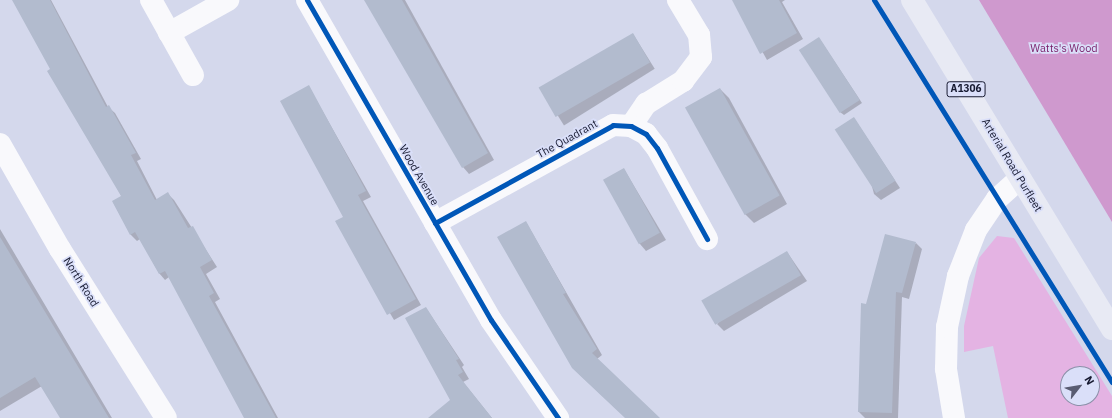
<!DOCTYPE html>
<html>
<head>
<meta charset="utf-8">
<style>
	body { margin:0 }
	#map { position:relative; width:1112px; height:418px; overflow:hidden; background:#d4d8ec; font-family:"IBM Plex Sans",sans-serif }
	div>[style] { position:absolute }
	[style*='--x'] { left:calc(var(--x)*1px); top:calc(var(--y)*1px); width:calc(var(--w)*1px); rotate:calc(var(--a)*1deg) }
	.green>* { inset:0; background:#e4b3e3 }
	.forest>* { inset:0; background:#cf99ce }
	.shadow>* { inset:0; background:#0003; transform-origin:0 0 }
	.building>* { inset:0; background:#b2bbce; transform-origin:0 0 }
	.minor>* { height:22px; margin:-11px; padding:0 11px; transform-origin:11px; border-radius:11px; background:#f9f9fc }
	.major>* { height:22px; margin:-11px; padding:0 11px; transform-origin:11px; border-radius:11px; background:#e8eaf4 }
	.cycleway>* { height:5px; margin:-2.5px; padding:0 2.5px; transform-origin:2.5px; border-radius:2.5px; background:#0057b8 }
	span { translate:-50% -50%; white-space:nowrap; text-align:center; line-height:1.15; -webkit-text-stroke:3.5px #dadff9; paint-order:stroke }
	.shield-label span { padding:1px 3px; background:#dadff9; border:1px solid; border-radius:3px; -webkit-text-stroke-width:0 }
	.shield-label { font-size:10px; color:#171a31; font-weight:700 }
	.park-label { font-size:11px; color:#791e69 }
	.street-label { font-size:11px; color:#171a31 }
	.north { position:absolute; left:1060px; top:366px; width:40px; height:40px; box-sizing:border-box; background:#dadff9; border:1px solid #8c90a9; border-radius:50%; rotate:59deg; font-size:11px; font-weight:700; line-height:16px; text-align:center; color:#171a31 }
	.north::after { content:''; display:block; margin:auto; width:14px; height:18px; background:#595c72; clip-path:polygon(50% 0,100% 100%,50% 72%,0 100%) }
</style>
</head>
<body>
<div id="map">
	<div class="green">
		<i style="clip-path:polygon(evenodd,997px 236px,1014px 238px,1112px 396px,1112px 418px,1008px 418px,993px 346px,964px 352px,964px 326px,979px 258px,997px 236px,1068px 374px,1092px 374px,1092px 398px,1068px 398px,1068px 374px)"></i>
	</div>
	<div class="forest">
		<i style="clip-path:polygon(979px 0,1112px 0,1112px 222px)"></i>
	</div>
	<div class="shadow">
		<i style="clip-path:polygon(13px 0,51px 0,108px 107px,115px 113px,141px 159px,137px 161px,157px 200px,168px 194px,174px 200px,217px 267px,206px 274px,220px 299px,215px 302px,278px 418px,248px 418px,169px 277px,165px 280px,159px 273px,140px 239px,137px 241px,131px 235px,113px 202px,122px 197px)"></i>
		<i style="clip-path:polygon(366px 0,405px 0,494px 160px,469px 174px,463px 167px)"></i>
		<i style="clip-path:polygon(734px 0,785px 0,782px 2px,803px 39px,767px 60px)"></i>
		<i style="left:633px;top:34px;width:41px;height:107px;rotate:58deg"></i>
		<i style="clip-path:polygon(819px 38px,862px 103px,844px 115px,840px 112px)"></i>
		<i style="clip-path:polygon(309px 87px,371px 197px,363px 201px,421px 305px,394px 320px,336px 222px,345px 217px)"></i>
		<i style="clip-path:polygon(720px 89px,729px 98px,787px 204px,754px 223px,745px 214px)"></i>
		<i style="clip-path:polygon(854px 118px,900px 188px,881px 200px,874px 194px)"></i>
		<i style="clip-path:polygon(624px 169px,666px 240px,646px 251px,640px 244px)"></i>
		<i style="clip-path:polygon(526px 222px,602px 355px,597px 359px,659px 418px,626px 418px,579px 374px)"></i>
		<i style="clip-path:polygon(0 229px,112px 418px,62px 418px,42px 386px,0 411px)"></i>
		<i style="clip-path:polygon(916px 243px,922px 249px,909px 299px,902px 297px,898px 418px,865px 418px,859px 412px,867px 305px)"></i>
		<i style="clip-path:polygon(787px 252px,807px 281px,724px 331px,717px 324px)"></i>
		<i style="clip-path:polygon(426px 308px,464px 365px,462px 367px,469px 379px,463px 382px,492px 418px,451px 418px,452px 400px)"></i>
	</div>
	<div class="building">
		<i style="clip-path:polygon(12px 0,50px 0,106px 107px,109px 105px,136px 153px,131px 155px,155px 200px,168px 192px,188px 228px,193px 226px,212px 260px,200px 267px,214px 293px,209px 296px,276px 418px,244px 418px,165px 271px,159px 274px,135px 232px,130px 235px,112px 201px,121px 196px,47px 71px,50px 69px)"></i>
		<i style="clip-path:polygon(364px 0,402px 0,488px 153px,462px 168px)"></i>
		<i style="clip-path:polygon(732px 0,779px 0,797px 33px,760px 54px)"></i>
		<i style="left:633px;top:33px;width:34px;height:109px;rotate:60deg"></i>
		<i style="left:819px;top:37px;width:75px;height:24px;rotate:57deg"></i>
		<i style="clip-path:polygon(309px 85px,366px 191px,358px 195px,416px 299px,387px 315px,335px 221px,343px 217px,280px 101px)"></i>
		<i style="left:720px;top:88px;width:123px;height:40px;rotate:61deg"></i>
		<i style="left:854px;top:117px;width:76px;height:23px;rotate:57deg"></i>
		<i style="left:624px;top:168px;width:74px;height:24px;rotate:61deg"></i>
		<i style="clip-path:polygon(526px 221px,566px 293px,563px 294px,597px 349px,592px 353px,660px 418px,625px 418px,572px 368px,497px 237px)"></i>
		<i style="clip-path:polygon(885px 234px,916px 242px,902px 293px,896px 292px,892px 413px,858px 412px,861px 303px,866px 304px)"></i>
		<i style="clip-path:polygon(0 237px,109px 418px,60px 418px,35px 377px,0 398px)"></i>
		<i style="left:787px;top:251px;width:28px;height:99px;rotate:60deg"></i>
		<i style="clip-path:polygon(426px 307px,459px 359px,456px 360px,463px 372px,458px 375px,492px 418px,428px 418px,450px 400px,405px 318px)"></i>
	</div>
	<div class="minor">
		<i style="--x:151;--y:0;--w:86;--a:60.8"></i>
		<i style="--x:307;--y:0;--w:369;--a:60.1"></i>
		<i style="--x:491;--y:320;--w:119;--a:55.6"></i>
		<i style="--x:169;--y:33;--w:68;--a:-29.2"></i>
		<i style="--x:631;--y:126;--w:27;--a:-56"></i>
		<i style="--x:646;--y:104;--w:44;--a:-31.9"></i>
		<i style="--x:683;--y:81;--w:30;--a:-53"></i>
		<i style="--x:701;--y:57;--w:22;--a:-95"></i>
		<i style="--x:699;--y:35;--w:41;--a:-121"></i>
		<i style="--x:0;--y:144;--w:121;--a:60.3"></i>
		<i style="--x:60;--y:249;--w:199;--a:57.9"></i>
		<i style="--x:435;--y:223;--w:203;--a:-28.8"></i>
		<i style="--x:613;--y:125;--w:18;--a:3"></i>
		<i style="--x:631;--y:126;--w:17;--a:28"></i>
		<i style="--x:646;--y:134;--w:18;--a:52"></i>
		<i style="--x:657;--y:148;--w:104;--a:61.2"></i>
		<i style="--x:954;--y:418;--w:50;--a:-99.3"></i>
		<i style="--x:946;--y:369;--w:42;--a:-88.6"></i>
		<i style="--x:947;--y:327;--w:52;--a:-77.8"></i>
		<i style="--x:958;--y:276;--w:49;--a:-68.6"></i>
		<i style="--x:976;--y:230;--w:37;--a:-56"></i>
		<i style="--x:997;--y:199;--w:31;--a:-42"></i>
	</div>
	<div class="major">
		<i style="--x:912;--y:0;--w:385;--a:58.7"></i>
	</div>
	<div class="cycleway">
		<i style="--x:307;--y:0;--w:369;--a:60.1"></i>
		<i style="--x:491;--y:320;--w:119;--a:55.6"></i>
		<i style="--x:874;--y:0;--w:450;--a:58.1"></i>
		<i style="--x:435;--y:223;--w:203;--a:-28.8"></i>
		<i style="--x:613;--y:125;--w:18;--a:3"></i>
		<i style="--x:631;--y:126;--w:17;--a:28"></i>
		<i style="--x:646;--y:134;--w:18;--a:52"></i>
		<i style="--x:657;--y:148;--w:104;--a:61.2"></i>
	</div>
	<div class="shield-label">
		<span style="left:966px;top:89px">A1306</span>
	</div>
	<div class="park-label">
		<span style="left:1064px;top:48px">Watts's Wood</span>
	</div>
	<div class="street-label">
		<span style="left:567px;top:139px;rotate:-29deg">The Quadrant</span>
		<span style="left:1012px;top:165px;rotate:59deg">Arterial Road Purfleet</span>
		<span style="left:419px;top:175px;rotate:60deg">Wood Avenue</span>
		<span style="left:81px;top:282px;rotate:58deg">North Road</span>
	</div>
	<div class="north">N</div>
</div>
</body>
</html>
